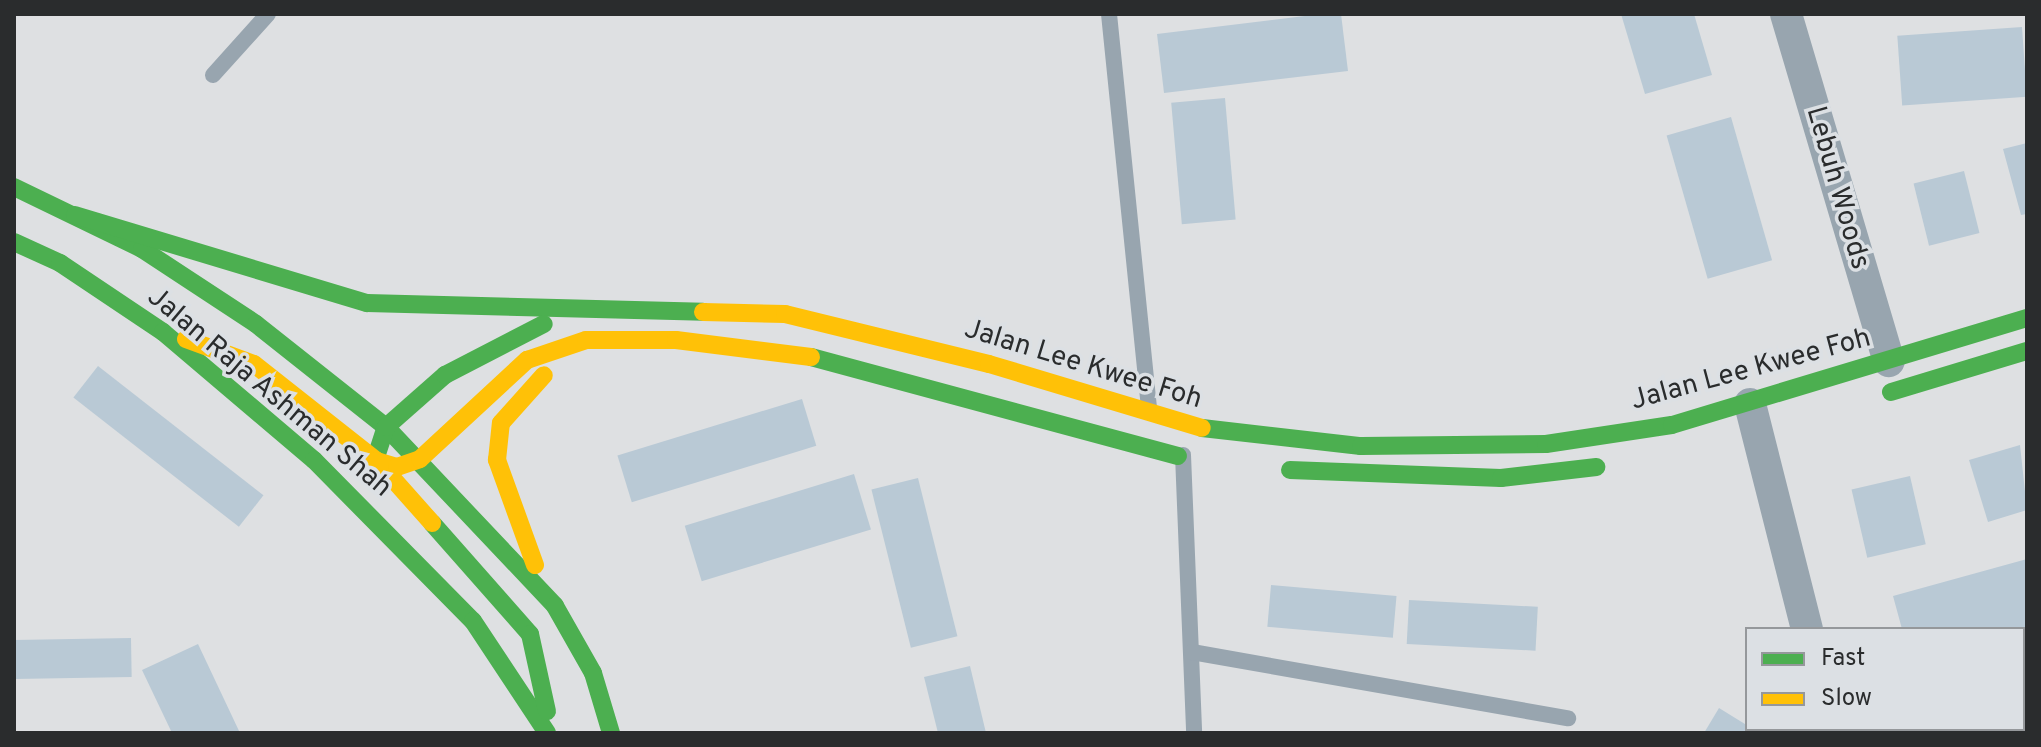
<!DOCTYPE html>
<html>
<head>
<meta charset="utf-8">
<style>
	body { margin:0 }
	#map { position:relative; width:2041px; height:747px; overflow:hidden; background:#dee0e2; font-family:Overpass,sans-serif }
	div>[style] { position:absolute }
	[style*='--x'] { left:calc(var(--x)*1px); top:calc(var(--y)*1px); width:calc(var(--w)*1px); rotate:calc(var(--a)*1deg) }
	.building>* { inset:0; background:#b9c9d5; transform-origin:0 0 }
	.lane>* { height:16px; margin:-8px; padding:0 8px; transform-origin:8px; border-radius:8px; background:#98a5af }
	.street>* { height:32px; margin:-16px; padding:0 16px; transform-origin:16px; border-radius:16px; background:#98a5af }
	.fast>* { height:18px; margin:-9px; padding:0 9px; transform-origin:9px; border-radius:9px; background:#4caf50 }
	.slow>* { height:18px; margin:-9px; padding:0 9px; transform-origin:9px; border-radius:9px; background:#ffc107 }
	span { translate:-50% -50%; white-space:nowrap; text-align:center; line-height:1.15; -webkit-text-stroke:7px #dce0e4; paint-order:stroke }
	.street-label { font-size:28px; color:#2a2c2d }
	.frame { position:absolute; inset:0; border:16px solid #2a2c2d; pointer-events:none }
	.legend { position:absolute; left:1745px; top:627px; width:280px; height:104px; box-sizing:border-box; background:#dce0e4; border:2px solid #95989b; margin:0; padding:10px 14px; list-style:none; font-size:24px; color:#2a2c2d }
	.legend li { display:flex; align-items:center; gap:16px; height:40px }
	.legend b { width:40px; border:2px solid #95989b }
</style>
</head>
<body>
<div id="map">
	<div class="building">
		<i style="clip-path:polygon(1321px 14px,1341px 14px,1348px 71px,1164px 93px,1157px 34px)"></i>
		<i style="clip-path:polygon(1621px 14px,1694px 14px,1712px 75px,1645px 94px)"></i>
		<i style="left:2022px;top:27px;width:70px;height:125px;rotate:86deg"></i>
		<i style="left:1225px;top:98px;width:122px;height:54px;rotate:85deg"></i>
		<i style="left:1731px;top:117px;width:149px;height:67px;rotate:74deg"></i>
		<i style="clip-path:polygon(2027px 143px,2027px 214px,2021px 215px,2003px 149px)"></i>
		<i style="left:1964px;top:171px;width:64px;height:52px;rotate:76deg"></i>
		<i style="left:98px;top:366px;width:210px;height:40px;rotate:38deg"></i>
		<i style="left:802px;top:399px;width:49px;height:193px;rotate:73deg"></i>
		<i style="clip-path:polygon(2020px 445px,2027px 510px,1988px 522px,1969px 460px)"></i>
		<i style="left:854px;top:474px;width:58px;height:177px;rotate:73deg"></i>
		<i style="left:1910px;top:476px;width:70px;height:60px;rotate:77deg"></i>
		<i style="left:918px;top:478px;width:163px;height:48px;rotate:76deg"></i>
		<i style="clip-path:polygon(2027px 559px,2027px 656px,2023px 629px,1902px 629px,1893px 596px)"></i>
		<i style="left:1271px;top:585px;width:126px;height:42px;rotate:5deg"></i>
		<i style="left:1409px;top:600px;width:129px;height:44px;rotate:3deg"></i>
		<i style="left:131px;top:638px;width:39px;height:117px;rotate:89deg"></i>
		<i style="clip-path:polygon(198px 644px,240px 733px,172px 733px,142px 670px)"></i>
		<i style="clip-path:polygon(970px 666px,986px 733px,938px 733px,924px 677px)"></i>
		<i style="clip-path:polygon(1719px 708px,1753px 729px,1751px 733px,1704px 733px)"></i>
	</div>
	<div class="lane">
		<i style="--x:1109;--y:14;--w:399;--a:84.2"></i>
		<i style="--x:213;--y:75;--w:82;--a:-48"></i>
		<i style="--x:1183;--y:455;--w:278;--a:87.7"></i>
		<i style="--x:1192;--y:652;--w:382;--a:10"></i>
	</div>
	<div class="street">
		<i style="--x:1786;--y:14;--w:362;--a:73.5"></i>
		<i style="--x:1750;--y:404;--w:232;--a:75.8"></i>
		<i style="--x:1850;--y:729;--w:4;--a:63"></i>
	</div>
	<div class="fast">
		<i style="--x:14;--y:187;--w:142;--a:25.8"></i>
		<i style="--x:142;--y:249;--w:136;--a:33.3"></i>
		<i style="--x:256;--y:324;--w:166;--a:38.4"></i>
		<i style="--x:386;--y:427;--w:246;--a:46.6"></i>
		<i style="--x:555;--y:606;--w:77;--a:60.4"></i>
		<i style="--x:593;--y:673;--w:63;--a:73.3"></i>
		<i style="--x:75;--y:215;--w:305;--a:16.8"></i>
		<i style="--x:367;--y:303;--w:336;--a:1.5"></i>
		<i style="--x:14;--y:242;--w:51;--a:24.5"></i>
		<i style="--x:60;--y:263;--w:124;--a:33.8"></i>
		<i style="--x:163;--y:332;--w:198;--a:40.3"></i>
		<i style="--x:314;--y:460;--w:226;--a:45.4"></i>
		<i style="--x:473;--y:621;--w:134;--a:56.5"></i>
		<i style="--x:811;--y:357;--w:380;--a:15.1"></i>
		<i style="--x:1891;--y:392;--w:142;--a:-16.8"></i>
		<i style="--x:1202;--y:428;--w:160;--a:6.5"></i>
		<i style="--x:1361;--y:446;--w:185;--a:-0.6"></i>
		<i style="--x:1546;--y:444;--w:127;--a:-8.6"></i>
		<i style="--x:1672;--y:425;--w:371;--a:-16.8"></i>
		<i style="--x:377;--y:454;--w:28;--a:-72"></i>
		<i style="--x:386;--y:427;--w:79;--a:-41.4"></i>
		<i style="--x:445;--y:375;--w:111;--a:-27.3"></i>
		<i style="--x:1290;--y:470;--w:211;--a:2.2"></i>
		<i style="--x:1501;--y:478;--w:96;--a:-6.6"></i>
		<i style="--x:432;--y:523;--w:148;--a:48.6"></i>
		<i style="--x:530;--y:634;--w:79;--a:77.6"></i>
	</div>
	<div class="slow">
		<i style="--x:703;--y:312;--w:82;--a:1.4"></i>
		<i style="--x:785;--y:314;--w:210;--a:13.8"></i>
		<i style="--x:989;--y:364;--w:222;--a:16.7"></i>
		<i style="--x:186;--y:339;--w:72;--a:20.2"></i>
		<i style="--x:254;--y:364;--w:157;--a:38.3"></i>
		<i style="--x:377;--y:461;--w:83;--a:48.4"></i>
		<i style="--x:377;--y:461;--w:21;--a:17"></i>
		<i style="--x:397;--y:467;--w:24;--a:-19"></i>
		<i style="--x:420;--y:459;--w:146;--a:-42.8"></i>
		<i style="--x:527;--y:360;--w:62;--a:-18.7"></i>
		<i style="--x:586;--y:340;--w:90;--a:0"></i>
		<i style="--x:676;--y:340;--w:136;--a:7.2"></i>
		<i style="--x:535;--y:565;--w:112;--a:-109.9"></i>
		<i style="--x:497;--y:460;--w:37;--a:-84"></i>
		<i style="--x:501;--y:423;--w:64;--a:-48.1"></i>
	</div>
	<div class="street-label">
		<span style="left:1837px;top:188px;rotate:74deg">Lebuh Woods</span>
		<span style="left:1083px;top:365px;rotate:17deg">Jalan Lee Kwee Foh</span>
		<span style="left:1751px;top:370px;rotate:-15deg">Jalan Lee Kwee Foh</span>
		<span style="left:269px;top:393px;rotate:40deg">Jalan Raja Ashman Shah</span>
	</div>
	<div class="frame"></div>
	<ul class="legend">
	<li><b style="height:10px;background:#4caf50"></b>Fast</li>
	<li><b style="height:10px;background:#ffc107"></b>Slow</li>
	</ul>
</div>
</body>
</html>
